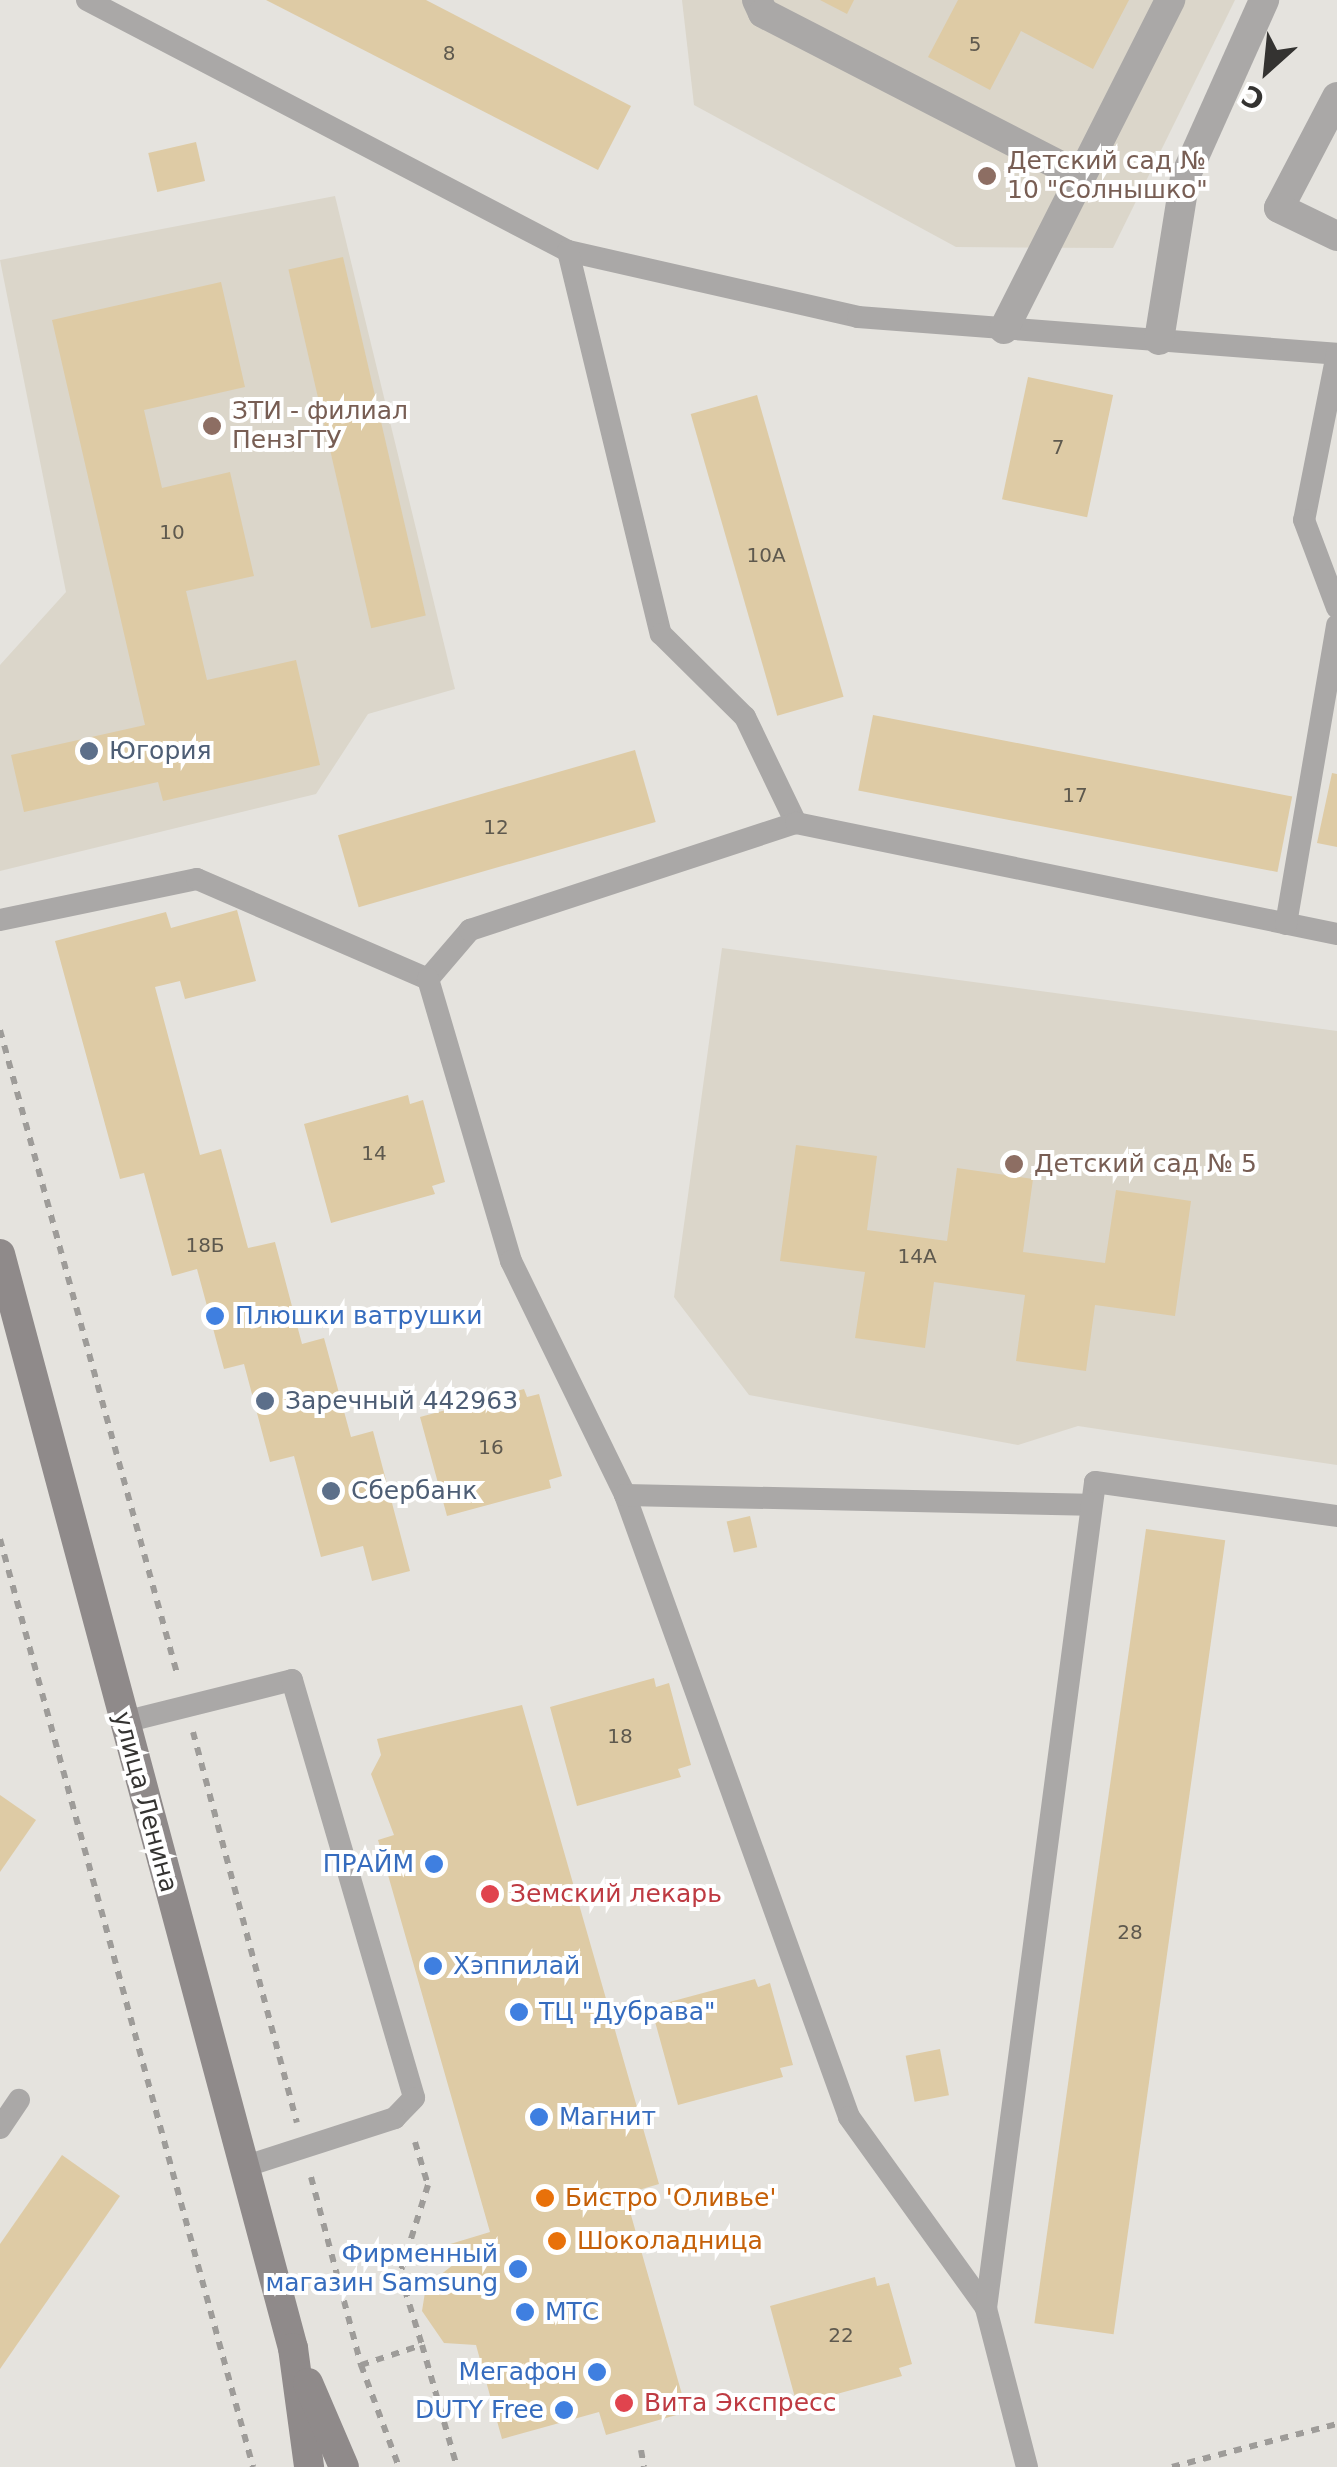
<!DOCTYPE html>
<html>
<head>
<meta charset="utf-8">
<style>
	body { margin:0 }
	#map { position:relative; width:1337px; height:2467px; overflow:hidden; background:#e5e3de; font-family:"DejaVu Sans",sans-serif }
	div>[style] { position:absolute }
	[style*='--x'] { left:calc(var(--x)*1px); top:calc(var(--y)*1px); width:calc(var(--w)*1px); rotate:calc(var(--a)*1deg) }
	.built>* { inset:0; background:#dbd6ca }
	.building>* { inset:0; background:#decba5; transform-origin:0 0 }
	.path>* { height:6px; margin-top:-3px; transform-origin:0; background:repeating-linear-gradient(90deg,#9e9c99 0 8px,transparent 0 16px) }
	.lane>* { height:22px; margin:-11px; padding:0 11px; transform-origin:11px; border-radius:11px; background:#aaa8a7 }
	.street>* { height:30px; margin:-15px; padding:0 15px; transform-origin:15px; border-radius:15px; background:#aaa8a7 }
	.secondary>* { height:30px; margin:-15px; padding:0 15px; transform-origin:15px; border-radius:15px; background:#8f8a8a }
	.dots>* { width:28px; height:28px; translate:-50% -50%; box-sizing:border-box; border:5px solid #fff; border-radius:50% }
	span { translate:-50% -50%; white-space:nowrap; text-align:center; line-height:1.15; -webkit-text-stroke:8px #fff; paint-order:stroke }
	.number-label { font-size:20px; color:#5e594e }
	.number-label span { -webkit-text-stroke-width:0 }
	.education-label { font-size:25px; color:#785e54 }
	.left { translate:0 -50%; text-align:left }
	.service-label { font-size:25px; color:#4e5e75 }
	.shop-label { font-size:25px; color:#366cbe }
	.right { translate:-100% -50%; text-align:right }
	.street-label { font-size:25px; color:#343331 }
	.health-label { font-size:25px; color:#be3a42 }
	.food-label { font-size:25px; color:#c56008 }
	.north { position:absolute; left:1217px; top:20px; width:100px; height:100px; -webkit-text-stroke:8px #fff; paint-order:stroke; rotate:207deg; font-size:28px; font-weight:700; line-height:40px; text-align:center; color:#343331 }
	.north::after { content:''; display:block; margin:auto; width:35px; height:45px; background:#343331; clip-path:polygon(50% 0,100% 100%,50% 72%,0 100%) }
</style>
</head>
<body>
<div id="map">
	<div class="built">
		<i style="clip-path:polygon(682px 0,1235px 0,1113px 248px,956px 247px,694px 105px)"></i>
		<i style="clip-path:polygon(335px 196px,455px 689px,368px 714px,316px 794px,0 871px,0 665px,66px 592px,0 260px)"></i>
		<i style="clip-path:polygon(722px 948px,1337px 1031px,1337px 1465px,1078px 1426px,1018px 1445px,749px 1395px,674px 1297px)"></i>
	</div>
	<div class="building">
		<i style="clip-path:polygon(266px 0,426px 0,631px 106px,598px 170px)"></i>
		<i style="clip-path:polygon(820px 0,854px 0,847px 14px)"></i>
		<i style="clip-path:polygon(958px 0,1129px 0,1093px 69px,1021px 31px,990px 90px,928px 57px)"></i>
		<i style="left:196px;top:142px;width:40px;height:49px;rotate:77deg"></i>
		<i style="left:343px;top:257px;width:368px;height:56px;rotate:77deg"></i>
		<i style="clip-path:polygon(221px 282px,245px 387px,144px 410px,162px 488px,230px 472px,254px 576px,186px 591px,207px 680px,296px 660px,320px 765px,163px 801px,158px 782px,24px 812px,11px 755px,145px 725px,52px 320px)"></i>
		<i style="left:1028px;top:377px;width:87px;height:125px;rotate:12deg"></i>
		<i style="left:757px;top:395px;width:314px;height:69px;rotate:74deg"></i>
		<i style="left:873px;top:715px;width:427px;height:77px;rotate:11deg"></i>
		<i style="left:635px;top:750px;width:75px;height:309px;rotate:74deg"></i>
		<i style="clip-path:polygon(1332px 773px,1337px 774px,1337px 847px,1317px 843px)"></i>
		<i style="clip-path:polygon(237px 910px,256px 981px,185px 999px,180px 981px,155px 987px,200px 1155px,221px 1149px,248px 1248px,275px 1242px,302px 1344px,324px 1338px,351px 1437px,373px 1431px,410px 1571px,372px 1581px,363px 1546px,321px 1557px,294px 1456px,270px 1462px,244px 1364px,224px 1369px,197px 1269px,172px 1276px,144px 1173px,120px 1179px,55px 941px,166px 912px,171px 928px)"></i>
		<i style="clip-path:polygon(408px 1095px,410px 1104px,423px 1100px,445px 1182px,432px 1186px,435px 1194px,331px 1223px,304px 1124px)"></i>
		<i style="clip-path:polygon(796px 1145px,877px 1156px,867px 1230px,947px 1241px,957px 1168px,1033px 1179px,1023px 1252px,1105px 1263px,1116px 1190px,1191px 1201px,1175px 1316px,1095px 1305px,1086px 1371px,1016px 1361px,1025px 1295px,934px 1282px,925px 1348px,855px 1338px,865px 1272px,780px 1261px)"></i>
		<i style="clip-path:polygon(524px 1389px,527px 1397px,539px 1394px,562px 1476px,549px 1480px,551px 1488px,447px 1516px,420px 1417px)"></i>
		<i style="left:750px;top:1516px;width:32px;height:24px;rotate:77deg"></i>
		<i style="left:1146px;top:1529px;width:80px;height:802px;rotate:8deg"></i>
		<i style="clip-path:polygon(654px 1678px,656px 1687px,669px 1683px,691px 1765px,678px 1769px,681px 1777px,577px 1806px,550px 1707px)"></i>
		<i style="clip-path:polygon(522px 1705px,659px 2184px,625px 2194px,687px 2412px,606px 2435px,599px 2412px,502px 2439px,476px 2345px,444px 2343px,422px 2311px,426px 2286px,453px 2265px,447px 2245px,490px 2232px,378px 1840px,394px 1835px,371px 1774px,381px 1755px,377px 1739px)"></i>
		<i style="clip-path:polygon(0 1795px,36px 1820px,0 1872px)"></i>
		<i style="clip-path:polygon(755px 1979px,758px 1987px,770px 1983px,793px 2065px,780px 2068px,783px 2077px,678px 2105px,651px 2007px)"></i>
		<i style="left:940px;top:2049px;width:47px;height:35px;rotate:79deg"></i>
		<i style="clip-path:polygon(62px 2155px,120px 2196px,0 2369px,0 2244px)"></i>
		<i style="clip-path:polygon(875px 2277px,877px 2286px,889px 2283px,912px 2364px,899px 2368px,902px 2376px,797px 2405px,770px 2306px)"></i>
	</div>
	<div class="path">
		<i style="--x:0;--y:1030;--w:671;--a:74.62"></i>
		<i style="--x:0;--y:1539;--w:962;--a:74.75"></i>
		<i style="--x:193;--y:1732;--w:404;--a:75.1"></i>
		<i style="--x:415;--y:2142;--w:45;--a:73.2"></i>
		<i style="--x:428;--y:2185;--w:93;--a:107.5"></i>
		<i style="--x:400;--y:2274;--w:74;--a:72.8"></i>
		<i style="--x:311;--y:2177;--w:195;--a:75.1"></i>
		<i style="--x:361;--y:2365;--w:109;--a:69.6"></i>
		<i style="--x:361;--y:2365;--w:64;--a:-18.2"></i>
		<i style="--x:422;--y:2345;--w:127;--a:74"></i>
		<i style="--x:641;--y:2450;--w:17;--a:80"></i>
		<i style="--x:1172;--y:2467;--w:171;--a:-14.6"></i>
	</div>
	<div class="lane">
		<i style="--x:87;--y:0;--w:543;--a:27.56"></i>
		<i style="--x:568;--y:251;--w:297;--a:12.8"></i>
		<i style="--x:858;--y:317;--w:480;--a:4.4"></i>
		<i style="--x:1337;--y:354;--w:169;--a:101.2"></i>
		<i style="--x:1304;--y:520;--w:94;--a:69.4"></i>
		<i style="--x:568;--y:251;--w:394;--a:76.4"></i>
		<i style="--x:661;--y:634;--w:118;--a:44.7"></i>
		<i style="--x:745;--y:717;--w:118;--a:64.3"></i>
		<i style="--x:0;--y:920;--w:201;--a:-11.8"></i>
		<i style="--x:197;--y:879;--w:252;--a:23.4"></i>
		<i style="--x:428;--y:979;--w:65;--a:-49.4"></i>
		<i style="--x:470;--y:930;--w:343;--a:-18.2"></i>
		<i style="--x:796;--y:823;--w:552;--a:11.59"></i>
		<i style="--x:1286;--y:924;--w:303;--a:-80.3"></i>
		<i style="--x:428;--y:979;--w:294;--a:73.6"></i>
		<i style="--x:511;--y:1261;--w:260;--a:64"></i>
		<i style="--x:625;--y:1495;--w:661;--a:70.19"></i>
		<i style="--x:849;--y:2117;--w:235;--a:54.3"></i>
		<i style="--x:625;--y:1495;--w:463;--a:1.2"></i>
		<i style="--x:124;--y:1722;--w:173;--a:-14"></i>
		<i style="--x:292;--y:1680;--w:435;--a:73.7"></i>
		<i style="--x:414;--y:2098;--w:28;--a:134"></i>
		<i style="--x:395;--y:2118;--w:160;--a:162.1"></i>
		<i style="--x:0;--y:2128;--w:34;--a:-56"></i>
		<i style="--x:1027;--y:2467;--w:164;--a:-104.5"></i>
		<i style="--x:986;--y:2308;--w:833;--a:-82.48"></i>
		<i style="--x:1095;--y:1482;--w:244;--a:8"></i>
	</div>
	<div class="street">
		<i style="--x:757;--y:0;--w:14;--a:65"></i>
		<i style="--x:763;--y:13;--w:356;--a:27.2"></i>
		<i style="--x:1337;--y:97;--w:125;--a:117.6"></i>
		<i style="--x:1279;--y:208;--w:64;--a:25.8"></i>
		<i style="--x:1004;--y:329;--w:369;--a:-63.2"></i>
		<i style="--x:1159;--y:340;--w:165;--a:-80.9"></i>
		<i style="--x:1185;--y:177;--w:194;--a:-65.9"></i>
	</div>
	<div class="secondary">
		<i style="--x:0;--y:1254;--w:1133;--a:75.01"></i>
		<i style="--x:293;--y:2348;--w:120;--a:82.3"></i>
		<i style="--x:308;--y:2383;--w:91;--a:66.8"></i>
	</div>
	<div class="dots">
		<i style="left:987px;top:176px;background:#8d6e63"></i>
		<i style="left:212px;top:426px;background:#8d6e63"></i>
		<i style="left:89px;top:751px;background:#5c6f8a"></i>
		<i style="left:1014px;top:1164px;background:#8d6e63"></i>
		<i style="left:215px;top:1316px;background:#3f7fe0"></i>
		<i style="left:265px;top:1401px;background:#5c6f8a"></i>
		<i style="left:331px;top:1491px;background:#5c6f8a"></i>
		<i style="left:434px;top:1864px;background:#3f7fe0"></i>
		<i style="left:490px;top:1894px;background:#e0444e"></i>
		<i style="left:433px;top:1966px;background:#3f7fe0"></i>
		<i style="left:519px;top:2012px;background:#3f7fe0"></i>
		<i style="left:539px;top:2117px;background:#3f7fe0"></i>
		<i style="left:545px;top:2198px;background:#e8710a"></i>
		<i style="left:557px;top:2241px;background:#e8710a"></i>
		<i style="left:518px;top:2269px;background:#3f7fe0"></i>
		<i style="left:525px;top:2312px;background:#3f7fe0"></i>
		<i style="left:597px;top:2372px;background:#3f7fe0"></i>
		<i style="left:624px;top:2403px;background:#e0444e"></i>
		<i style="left:564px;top:2410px;background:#3f7fe0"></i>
	</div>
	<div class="number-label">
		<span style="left:975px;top:44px">5</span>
		<span style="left:449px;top:53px">8</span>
		<span style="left:1058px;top:447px">7</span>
		<span style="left:172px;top:532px">10</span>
		<span style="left:766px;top:555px">10А</span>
		<span style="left:1075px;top:795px">17</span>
		<span style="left:496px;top:827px">12</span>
		<span style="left:374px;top:1153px">14</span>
		<span style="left:205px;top:1245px">18Б</span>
		<span style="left:917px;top:1256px">14А</span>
		<span style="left:491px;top:1447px">16</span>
		<span style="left:620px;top:1736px">18</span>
		<span style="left:1130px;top:1932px">28</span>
		<span style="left:841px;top:2335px">22</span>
	</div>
	<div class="education-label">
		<span class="left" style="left:1007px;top:176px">Детский сад №<br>10 "Солнышко"</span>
		<span class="left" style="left:232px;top:426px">ЗТИ - филиал<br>ПензГТУ</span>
		<span class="left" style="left:1034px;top:1164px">Детский сад № 5</span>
	</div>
	<div class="service-label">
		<span class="left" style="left:109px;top:751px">Югория</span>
		<span class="left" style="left:285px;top:1401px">Заречный 442963</span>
		<span class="left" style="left:351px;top:1491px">Сбербанк</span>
	</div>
	<div class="shop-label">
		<span class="left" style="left:235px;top:1316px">Плюшки ватрушки</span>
		<span class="right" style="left:414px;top:1864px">ПРАЙМ</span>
		<span class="left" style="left:453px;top:1966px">Хэппилай</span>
		<span class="left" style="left:539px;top:2012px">ТЦ "Дубрава"</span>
		<span class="left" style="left:559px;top:2117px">Магнит</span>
		<span class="right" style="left:498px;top:2269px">Фирменный<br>магазин Samsung</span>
		<span class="left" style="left:545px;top:2312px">МТС</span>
		<span class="right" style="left:577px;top:2372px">Мегафон</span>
		<span class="right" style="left:544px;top:2410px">DUTY Free</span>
	</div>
	<div class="street-label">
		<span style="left:145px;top:1802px;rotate:75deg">улица Ленина</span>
	</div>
	<div class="health-label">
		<span class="left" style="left:510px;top:1894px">Земский лекарь</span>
		<span class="left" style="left:644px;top:2403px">Вита Экспресс</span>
	</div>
	<div class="food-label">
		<span class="left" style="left:565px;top:2198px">Бистро 'Оливье'</span>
		<span class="left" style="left:577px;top:2241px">Шоколадница</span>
	</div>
	<div class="north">С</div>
</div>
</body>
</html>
